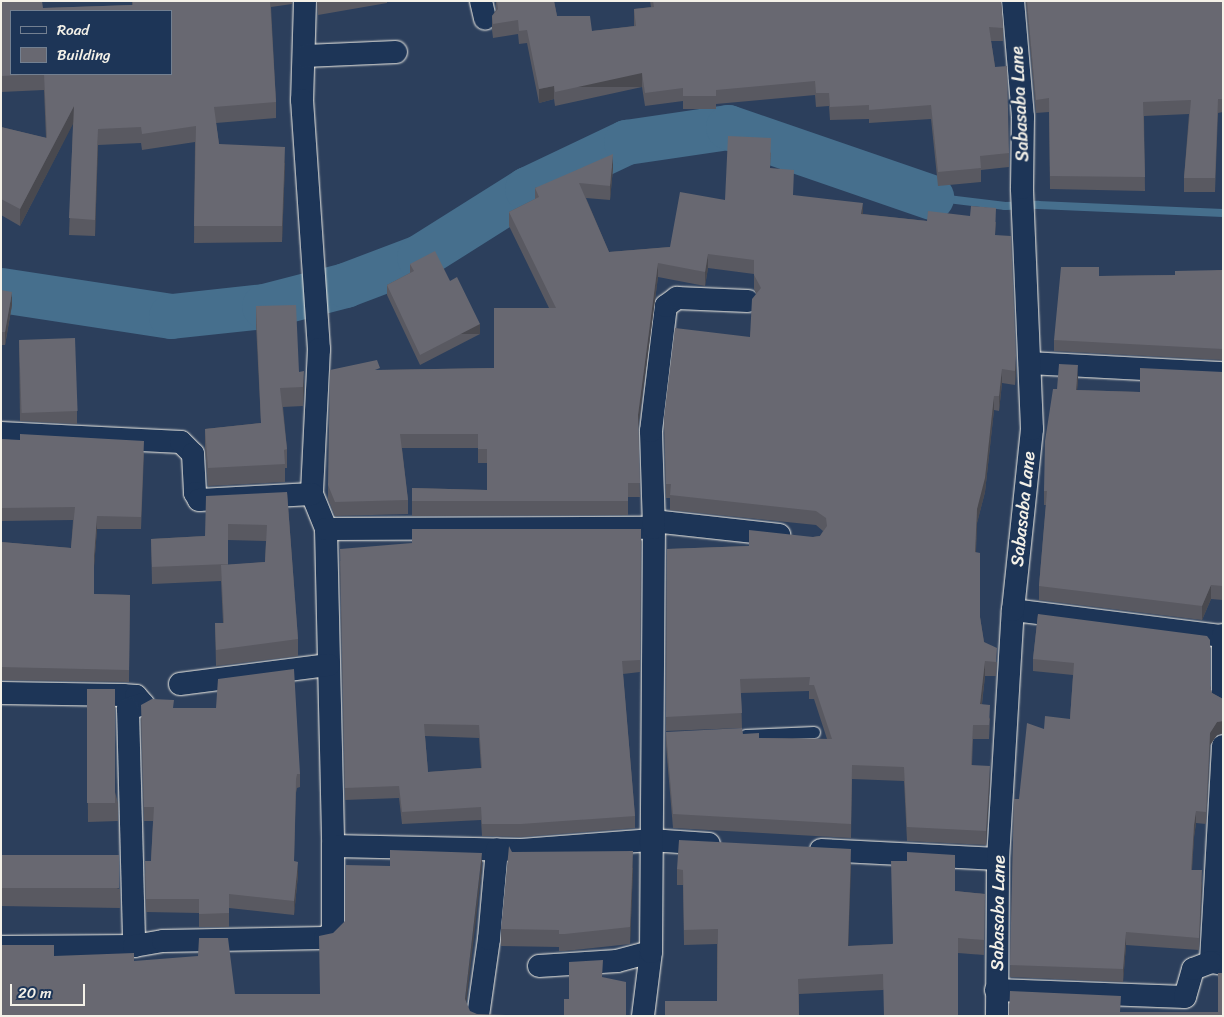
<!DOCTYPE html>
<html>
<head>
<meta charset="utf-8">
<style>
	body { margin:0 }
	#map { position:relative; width:1224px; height:1017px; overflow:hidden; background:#2c3f5c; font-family:Sriracha,sans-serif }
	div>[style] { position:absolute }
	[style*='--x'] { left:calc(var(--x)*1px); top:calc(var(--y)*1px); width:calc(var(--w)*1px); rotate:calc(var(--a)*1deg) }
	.stream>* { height:8px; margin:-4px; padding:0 4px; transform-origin:4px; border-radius:4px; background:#466f8d }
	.river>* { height:45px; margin:-22.5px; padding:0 22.5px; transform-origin:22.5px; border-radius:22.5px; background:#466f8d }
	.roads { filter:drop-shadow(0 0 1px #f4f1e8) drop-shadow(0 0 1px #f4f1e8) }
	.service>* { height:11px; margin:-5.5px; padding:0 5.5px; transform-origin:5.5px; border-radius:5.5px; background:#1d3557 }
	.minor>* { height:22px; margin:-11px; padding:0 11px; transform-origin:11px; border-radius:11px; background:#1d3557 }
	.wall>* { inset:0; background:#595961 }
	.shaded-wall>* { inset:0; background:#49494f; transform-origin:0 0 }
	.building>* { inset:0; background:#686871; transform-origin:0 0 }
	span { translate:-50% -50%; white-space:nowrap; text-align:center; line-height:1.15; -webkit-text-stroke:4.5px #1d3557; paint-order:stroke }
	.street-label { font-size:18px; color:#f4f1e8 }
	.frame { position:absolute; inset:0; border:2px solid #f4f1e8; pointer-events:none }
	.legend { position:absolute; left:10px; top:10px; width:162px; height:65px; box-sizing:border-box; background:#1d3557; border:1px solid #738091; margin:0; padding:6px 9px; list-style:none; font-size:15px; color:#f4f1e8 }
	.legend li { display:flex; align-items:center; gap:10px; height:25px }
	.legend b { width:25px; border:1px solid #738091 }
	.scale { position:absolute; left:10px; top:984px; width:75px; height:22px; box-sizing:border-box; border:2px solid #f4f1e8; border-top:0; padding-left:6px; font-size:15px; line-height:18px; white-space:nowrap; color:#f4f1e8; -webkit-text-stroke:4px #1d3557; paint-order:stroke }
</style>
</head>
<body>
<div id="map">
	<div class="stream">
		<i style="--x:931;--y:197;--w:75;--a:6.9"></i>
		<i style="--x:1005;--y:206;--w:33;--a:-2"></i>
		<i style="--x:1038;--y:205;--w:185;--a:2.5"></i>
	</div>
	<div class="river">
		<i style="--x:1;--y:290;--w:172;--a:8.7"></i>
		<i style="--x:171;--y:316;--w:94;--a:-6.1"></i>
		<i style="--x:264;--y:306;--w:84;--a:-14.5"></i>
		<i style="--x:345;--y:285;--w:79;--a:-20.7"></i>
		<i style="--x:419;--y:257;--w:128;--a:-32.2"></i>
		<i style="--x:527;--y:189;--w:110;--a:-25.4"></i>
		<i style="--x:626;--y:142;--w:103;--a:-8.4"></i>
		<i style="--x:728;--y:127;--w:215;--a:19"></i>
	</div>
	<div class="roads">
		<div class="service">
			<i style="--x:745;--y:735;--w:69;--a:-2.5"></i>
		</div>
		<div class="minor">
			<i style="--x:305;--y:1;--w:99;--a:91.7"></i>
			<i style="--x:302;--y:100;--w:250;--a:86.1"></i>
			<i style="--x:319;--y:349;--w:145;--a:92.8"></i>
			<i style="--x:312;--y:494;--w:38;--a:68"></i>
			<i style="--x:326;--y:529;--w:317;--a:88.7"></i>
			<i style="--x:333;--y:846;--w:188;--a:1.2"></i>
			<i style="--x:521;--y:850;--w:129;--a:-4.4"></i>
			<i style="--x:650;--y:840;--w:59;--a:3.9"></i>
			<i style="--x:481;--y:1;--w:18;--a:77"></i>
			<i style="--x:305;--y:56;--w:91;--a:-2.5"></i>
			<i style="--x:1030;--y:363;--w:193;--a:3"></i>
			<i style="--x:1;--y:433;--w:180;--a:2.9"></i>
			<i style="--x:181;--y:442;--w:17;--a:45"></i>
			<i style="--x:193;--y:454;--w:39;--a:87"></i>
			<i style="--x:195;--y:493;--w:8;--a:60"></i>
			<i style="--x:199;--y:500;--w:113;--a:-3"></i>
			<i style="--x:653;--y:521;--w:127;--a:6.3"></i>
			<i style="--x:326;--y:529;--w:328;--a:-0.2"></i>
			<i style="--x:1013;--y:610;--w:212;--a:7.1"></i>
			<i style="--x:1223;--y:635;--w:63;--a:90"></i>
			<i style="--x:180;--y:684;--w:150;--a:-7.3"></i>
			<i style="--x:1;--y:693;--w:122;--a:0.9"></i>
			<i style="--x:123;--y:695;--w:13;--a:4"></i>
			<i style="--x:136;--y:696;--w:11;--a:49"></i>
			<i style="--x:143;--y:704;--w:16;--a:162"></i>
			<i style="--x:128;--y:709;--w:237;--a:88.5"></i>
			<i style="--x:1223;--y:746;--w:216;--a:93.2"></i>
			<i style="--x:1211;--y:962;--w:12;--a:9"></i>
			<i style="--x:821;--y:850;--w:177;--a:2.9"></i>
			<i style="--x:1;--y:947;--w:133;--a:-0.4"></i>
			<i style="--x:134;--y:946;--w:29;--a:-10"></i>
			<i style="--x:163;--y:941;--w:162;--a:-1.1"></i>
			<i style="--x:325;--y:938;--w:11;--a:-41"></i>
			<i style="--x:333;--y:931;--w:85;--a:-90"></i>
			<i style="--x:539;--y:966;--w:78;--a:-3.7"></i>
			<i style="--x:617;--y:961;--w:35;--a:-15"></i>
			<i style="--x:996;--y:990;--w:189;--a:2.1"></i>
			<i style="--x:1185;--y:997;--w:29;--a:-74"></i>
			<i style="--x:1193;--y:969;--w:19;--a:-21"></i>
			<i style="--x:478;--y:1016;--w:78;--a:-81.9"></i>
			<i style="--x:489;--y:939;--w:90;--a:-84.9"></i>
			<i style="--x:643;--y:1016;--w:64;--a:-82.9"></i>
			<i style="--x:651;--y:952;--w:424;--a:-89.6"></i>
			<i style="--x:654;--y:528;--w:97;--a:-91.8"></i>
			<i style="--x:651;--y:431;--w:126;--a:-83.2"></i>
			<i style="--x:666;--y:306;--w:14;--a:-36"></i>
			<i style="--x:677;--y:298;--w:71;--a:2.4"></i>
			<i style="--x:997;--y:1016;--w:157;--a:-89.6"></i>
			<i style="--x:998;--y:859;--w:249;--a:-86.6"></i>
			<i style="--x:1013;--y:610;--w:182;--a:-84"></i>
			<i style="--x:1032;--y:429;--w:241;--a:-92.4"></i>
			<i style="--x:1022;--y:188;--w:71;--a:-89.2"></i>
			<i style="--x:1023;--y:117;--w:116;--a:-94.9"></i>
		</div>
	</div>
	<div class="wall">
		<i style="clip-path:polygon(1px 1px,43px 8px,132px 5px,132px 1px,292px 1px,292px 4px,271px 7px,276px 102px,276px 118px,216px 123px,219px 144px,285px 163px,282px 242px,194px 243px,195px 142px,142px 150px,141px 143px,98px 145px,95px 236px,69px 235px,73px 123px,20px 226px,1px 215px,1px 127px,46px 138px,44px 90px,1px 92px)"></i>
		<i style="clip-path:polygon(317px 1px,387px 1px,387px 3px,318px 15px)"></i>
		<i style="clip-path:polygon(496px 1px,554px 1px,557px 16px,592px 31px,634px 26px,634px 9px,651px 7px,650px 1px,1001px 1px,1003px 28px,1003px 41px,991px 41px,1009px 153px,1009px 167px,981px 170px,981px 182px,938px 186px,931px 119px,869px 123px,869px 119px,830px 120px,829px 106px,816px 107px,815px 95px,716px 104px,716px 109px,683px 109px,683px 101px,645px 106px,642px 87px,555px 106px,554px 99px,539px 103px,527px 43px,519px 44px,518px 34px,493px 38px,492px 30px,492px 16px,496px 10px)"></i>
		<i style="clip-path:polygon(1026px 1px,1223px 1px,1223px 112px,1218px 113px,1215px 192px,1184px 192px,1184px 178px,1189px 114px,1144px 116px,1145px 191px,1050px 189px,1049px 112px,1036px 113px)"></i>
		<i style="clip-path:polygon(771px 152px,770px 168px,793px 195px,863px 214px,927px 221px,996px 222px,995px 235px,1016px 370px,1015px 385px,1002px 383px,999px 411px,994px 410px,985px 492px,977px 523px,976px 552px,980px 617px,984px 642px,997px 663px,996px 676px,985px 676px,982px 704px,990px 719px,989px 739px,973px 739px,972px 765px,990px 780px,986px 845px,907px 841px,904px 781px,852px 779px,851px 838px,673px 828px,666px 746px,666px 732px,743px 734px,759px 738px,827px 739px,814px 699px,809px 699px,809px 691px,741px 693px,742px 728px,666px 731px,667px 549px,749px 546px,820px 536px,823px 531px,816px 525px,670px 510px,670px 498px,666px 498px,664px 417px,750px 337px,756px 294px,754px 289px,754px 274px,708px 268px,705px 286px,658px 277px,638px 427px,640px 497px,628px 497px,628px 515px,412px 516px,412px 488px,487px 490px,487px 463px,478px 463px,478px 448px,402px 448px,408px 500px,408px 514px,335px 516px,328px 499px,328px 485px,380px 370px,494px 368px,549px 308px,509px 226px,509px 212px,535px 199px,535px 188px,613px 168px,610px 200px,586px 198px,609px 252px,670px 247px,725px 200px)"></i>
		<i style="clip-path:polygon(1223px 255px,1223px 360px,1054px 351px,1054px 340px,1099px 276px,1175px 275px,1222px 270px)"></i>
		<i style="clip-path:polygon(410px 264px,450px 281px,480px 334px,420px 365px,387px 295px,387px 285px,410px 273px)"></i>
		<i style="clip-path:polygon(1px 290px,12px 305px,5px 345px,1px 345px)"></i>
		<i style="clip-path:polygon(256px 306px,299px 372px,304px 389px,303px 406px,283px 407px,287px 449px,287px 468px,285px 468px,285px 482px,208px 486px,205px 448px,205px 429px,261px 423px,256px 325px)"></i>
		<i style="clip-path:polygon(19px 340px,77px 411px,77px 424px,20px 421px)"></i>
		<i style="clip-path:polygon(1223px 372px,1223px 600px,1211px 599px,1202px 620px,1039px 600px,1039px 586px,1046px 505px,1044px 505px,1044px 491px,1057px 389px,1078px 379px,1077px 390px,1140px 392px)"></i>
		<i style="clip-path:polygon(1px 439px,144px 453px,141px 529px,97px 529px,94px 566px,94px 594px,130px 595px,129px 682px,1px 680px,1px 542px,71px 548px,73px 520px,1px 521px)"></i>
		<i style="clip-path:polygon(evenodd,287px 492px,298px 639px,298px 656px,216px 666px,215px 623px,223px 623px,221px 581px,152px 584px,151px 539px,205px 536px,287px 492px,228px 540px,266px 541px,265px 562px,228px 565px,228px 540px)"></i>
		<i style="clip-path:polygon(evenodd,641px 529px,640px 672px,623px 674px,635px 816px,635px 828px,521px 837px,482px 836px,481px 820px,402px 824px,399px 798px,345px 800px,340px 561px,641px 529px,425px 736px,479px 738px,481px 768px,428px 772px,425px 736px)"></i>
		<i style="clip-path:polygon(1038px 614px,1210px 686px,1212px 693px,1223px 699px,1223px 733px,1217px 735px,1210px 745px,1206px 824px,1196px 823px,1194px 837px,1192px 870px,1202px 883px,1199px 950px,1126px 945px,1123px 982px,1010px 977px,1014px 799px,1019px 799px,1044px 729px,1070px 719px,1073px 675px,1033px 671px,1033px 659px)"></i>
		<i style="clip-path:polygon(87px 689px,118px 803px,118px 821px,88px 822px)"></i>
		<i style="clip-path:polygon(174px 708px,300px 774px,300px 787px,297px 788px,296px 793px,294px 861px,298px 875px,294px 915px,229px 908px,229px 927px,199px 927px,199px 913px,146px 912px,145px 874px,151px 861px,153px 821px,144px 821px,141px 718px)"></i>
		<i style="clip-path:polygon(512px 852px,633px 868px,630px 944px,565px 951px,559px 951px,559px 947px,501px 946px,501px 929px)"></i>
		<i style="clip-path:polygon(1px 855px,120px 889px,120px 908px,1px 906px)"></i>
		<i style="clip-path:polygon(851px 864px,848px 946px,892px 944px,955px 891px,985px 894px,984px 955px,958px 953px,883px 990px,799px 994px,799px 1016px,564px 1016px,569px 999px,602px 977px,626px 1015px,665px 1015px,717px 1001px,717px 944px,684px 945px,683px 885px,677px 885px,677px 869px)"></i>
	</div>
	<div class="shaded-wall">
		<i style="left:642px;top:73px;width:14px;height:89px;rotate:90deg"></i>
		<i style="clip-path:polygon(554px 86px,554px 99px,539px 103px,539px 89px)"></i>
		<i style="clip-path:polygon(74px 106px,74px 122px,20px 226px,20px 209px)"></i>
		<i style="clip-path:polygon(98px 129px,98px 145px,95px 236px,95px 220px)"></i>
		<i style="clip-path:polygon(285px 147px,285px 163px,282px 242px,282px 226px)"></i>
		<i style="clip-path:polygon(613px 154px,613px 168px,610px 200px,610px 186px)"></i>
		<i style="clip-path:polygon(863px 203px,863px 217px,861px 214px)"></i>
		<i style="clip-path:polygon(708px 254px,708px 268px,705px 286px,705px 272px)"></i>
		<i style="clip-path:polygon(658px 263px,658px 277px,638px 429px,638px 415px)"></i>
		<i style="clip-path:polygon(12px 292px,12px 305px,5px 345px,5px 332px)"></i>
		<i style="left:480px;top:324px;width:10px;height:68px;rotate:90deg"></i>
		<i style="clip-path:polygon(1016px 356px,1016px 370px,1015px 385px,1015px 371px)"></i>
		<i style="clip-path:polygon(1078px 365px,1078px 379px,1076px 404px,1076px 390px)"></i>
		<i style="clip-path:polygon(1002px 369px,1002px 383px,999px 411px,999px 396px)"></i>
		<i style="clip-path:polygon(304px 371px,304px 389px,303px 406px,303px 387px)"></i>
		<i style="clip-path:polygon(994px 396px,994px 410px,985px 492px,977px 523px,975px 567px,975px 552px,977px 509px)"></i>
		<i style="clip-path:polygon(97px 516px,97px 529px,94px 568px,94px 556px)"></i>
		<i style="clip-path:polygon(1211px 585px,1211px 599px,1202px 620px,1202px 606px)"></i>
		<i style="clip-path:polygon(985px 661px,985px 676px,980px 719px,980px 704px)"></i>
		<i style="clip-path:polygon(1223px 721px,1223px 733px,1217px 735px,1210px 745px,1206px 824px,1210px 733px,1217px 722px)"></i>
		<i style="clip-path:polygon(990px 766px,990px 780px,986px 845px,986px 831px)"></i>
		<i style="clip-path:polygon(1196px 811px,1196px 823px,1194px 837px,1191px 882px,1194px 825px)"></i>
		<i style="clip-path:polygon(851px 849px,851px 864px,848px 961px,848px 946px)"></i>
		<i style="clip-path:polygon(633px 851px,633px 868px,630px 944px,630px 927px)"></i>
		<i style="clip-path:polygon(482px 853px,482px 868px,465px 1014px,465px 999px)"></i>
		<i style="clip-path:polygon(298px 862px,298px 875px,294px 915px,294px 901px)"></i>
		<i style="clip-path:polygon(1202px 870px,1202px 883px,1199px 950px,1199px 938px)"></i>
		<i style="clip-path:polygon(1126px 932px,1126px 945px,1123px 982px,1123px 969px)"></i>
	</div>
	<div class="building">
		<i style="clip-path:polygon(evenodd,1px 1px,42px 1px,43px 8px,133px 5px,133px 1px,270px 1px,276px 102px,214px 107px,219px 144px,285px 147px,282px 226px,194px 226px,196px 126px,142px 134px,141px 127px,98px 129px,95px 220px,69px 218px,74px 106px,20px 209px,1px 199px,1px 127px,47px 138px,44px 74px,1px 76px,1px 1px,11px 11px,171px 11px,171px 74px,11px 74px,11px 11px)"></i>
		<i style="clip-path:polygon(497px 1px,554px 1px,557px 16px,590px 16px,592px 31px,636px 26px,634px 9px,654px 7px,653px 1px,1001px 1px,1003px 28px,989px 27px,995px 67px,1007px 66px,1009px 153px,980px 156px,981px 168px,938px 172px,931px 105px,869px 110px,869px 105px,830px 107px,829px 93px,816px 93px,815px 81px,716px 90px,716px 96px,683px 96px,683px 88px,645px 93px,642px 73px,555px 92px,554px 86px,539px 89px,527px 30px,519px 31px,518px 20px,493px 24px,492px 16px,498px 9px)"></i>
		<i style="clip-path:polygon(1027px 1px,1223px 1px,1223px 99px,1218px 99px,1215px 178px,1184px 178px,1191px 100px,1143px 102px,1145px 177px,1050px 176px,1049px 98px,1036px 100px)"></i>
		<i style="clip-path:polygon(728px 136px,771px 138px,770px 168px,794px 170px,793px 195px,863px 203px,861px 214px,927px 221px,928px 211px,970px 216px,971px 206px,996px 208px,995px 235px,1011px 236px,1016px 356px,1015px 371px,1002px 369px,999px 396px,994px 396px,985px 478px,977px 509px,975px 552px,980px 553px,980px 617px,984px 642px,997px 648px,996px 662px,985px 661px,980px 704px,990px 705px,989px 725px,973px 725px,971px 765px,990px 766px,986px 831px,907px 827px,904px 767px,852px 765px,851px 824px,673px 814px,666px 732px,742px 728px,743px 734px,759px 733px,759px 738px,832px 739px,814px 685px,809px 685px,810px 677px,740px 679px,742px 713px,666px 717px,667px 549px,749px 546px,749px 530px,813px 537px,820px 536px,827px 526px,826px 518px,816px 511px,670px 495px,671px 484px,666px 484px,664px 417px,675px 328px,750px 337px,752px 299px,761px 288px,754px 275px,754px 260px,708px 254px,705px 272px,658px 263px,638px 415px,640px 483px,628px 483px,628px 501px,412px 501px,412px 488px,487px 490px,487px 449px,478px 449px,478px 434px,400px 434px,408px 500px,335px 502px,328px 485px,330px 370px,377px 360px,380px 368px,375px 370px,494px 368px,494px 308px,556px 308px,509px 212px,539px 197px,535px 188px,613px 154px,610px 186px,579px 183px,609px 252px,670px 247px,680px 192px,725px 200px)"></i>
		<i style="clip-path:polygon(435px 251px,450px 281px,457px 277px,480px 324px,420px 355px,387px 285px,414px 271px,410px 264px)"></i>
		<i style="clip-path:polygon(1222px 255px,1223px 349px,1054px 340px,1061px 267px,1099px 267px,1099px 276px,1175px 275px,1175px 271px,1222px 270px)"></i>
		<i style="clip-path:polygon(1px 290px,12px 292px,5px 332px,1px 332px)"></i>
		<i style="clip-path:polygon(296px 305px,299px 372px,304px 371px,303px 387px,280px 388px,287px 449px,284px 450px,285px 464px,208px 468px,205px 429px,261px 423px,256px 306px)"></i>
		<i style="left:75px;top:338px;width:73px;height:56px;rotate:88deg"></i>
		<i style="clip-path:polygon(1059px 364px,1078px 365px,1076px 390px,1140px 392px,1140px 368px,1223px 372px,1223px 586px,1211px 585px,1202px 606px,1039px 586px,1047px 491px,1044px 491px,1045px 441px,1053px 389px,1057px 389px)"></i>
		<i style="clip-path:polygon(20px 434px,144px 441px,141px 517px,97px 516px,94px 556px,94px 594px,130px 595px,129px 670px,1px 667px,1px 542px,71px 548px,75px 507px,1px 508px,1px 439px,20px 440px)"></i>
		<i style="clip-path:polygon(287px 492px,298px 639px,216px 650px,215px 623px,224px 623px,221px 565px,265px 562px,267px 525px,228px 524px,228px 564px,152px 567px,151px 539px,205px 536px,206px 496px)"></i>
		<i style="clip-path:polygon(evenodd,412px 529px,641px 529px,640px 660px,622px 661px,635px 816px,521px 824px,482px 824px,481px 807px,402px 812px,399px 786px,345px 788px,340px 549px,412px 543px,412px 529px,424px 724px,479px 725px,482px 768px,428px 772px,424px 724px)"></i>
		<i style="clip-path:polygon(1038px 614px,1207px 636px,1210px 640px,1210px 686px,1212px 693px,1223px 699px,1223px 721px,1217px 722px,1210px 733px,1206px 812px,1196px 811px,1194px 825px,1191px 870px,1202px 870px,1199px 938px,1126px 932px,1123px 969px,1010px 965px,1014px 799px,1019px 799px,1027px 723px,1044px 729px,1045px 716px,1070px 719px,1074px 663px,1033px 659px)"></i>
		<i style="clip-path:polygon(294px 669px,300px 774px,297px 774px,296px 779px,294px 861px,298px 862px,294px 901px,229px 894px,229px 913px,199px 914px,199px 899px,146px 899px,145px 861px,151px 861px,154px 807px,144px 807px,141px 705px,152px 699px,174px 700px,173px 708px,216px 708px,218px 679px)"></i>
		<i style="left:87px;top:689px;width:28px;height:114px"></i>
		<i style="clip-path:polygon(679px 840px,851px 849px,848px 946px,893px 944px,891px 861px,907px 861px,907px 852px,955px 855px,955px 891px,985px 894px,984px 940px,958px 938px,958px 1016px,884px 1016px,883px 974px,798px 979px,799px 1016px,564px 1016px,564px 999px,569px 999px,569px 962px,603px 960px,602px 977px,626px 982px,626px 1015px,665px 1015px,665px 1001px,717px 1001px,718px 929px,684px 930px,683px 870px,677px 869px)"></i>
		<i style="clip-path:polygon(509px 846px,512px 852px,633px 851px,630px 927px,565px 934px,559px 934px,559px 930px,501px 929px)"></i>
		<i style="clip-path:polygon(390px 850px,482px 853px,465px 999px,470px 1011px,477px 1014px,540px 1016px,1px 1016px,1px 945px,54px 945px,54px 956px,134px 953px,134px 961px,198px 956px,199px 938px,228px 938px,235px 994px,320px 994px,319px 936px,333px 933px,345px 921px,346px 865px,390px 866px)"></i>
		<i style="left:1px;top:855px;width:118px;height:33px"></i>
		<i style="clip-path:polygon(1218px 973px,1223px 973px,1223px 1016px,1009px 1016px,1010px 991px,1121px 996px,1120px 1012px,1218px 1012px)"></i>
	</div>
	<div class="street-label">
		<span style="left:1020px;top:104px;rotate:-93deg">Sabasaba Lane</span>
		<span style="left:1023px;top:509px;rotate:-84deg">Sabasaba Lane</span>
		<span style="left:998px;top:913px;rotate:-89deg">Sabasaba Lane</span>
	</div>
	<div class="frame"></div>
	<ul class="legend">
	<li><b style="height:6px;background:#1d3557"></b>Road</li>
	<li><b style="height:14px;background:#686871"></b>Building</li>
	</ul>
	<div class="scale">20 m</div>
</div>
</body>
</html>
